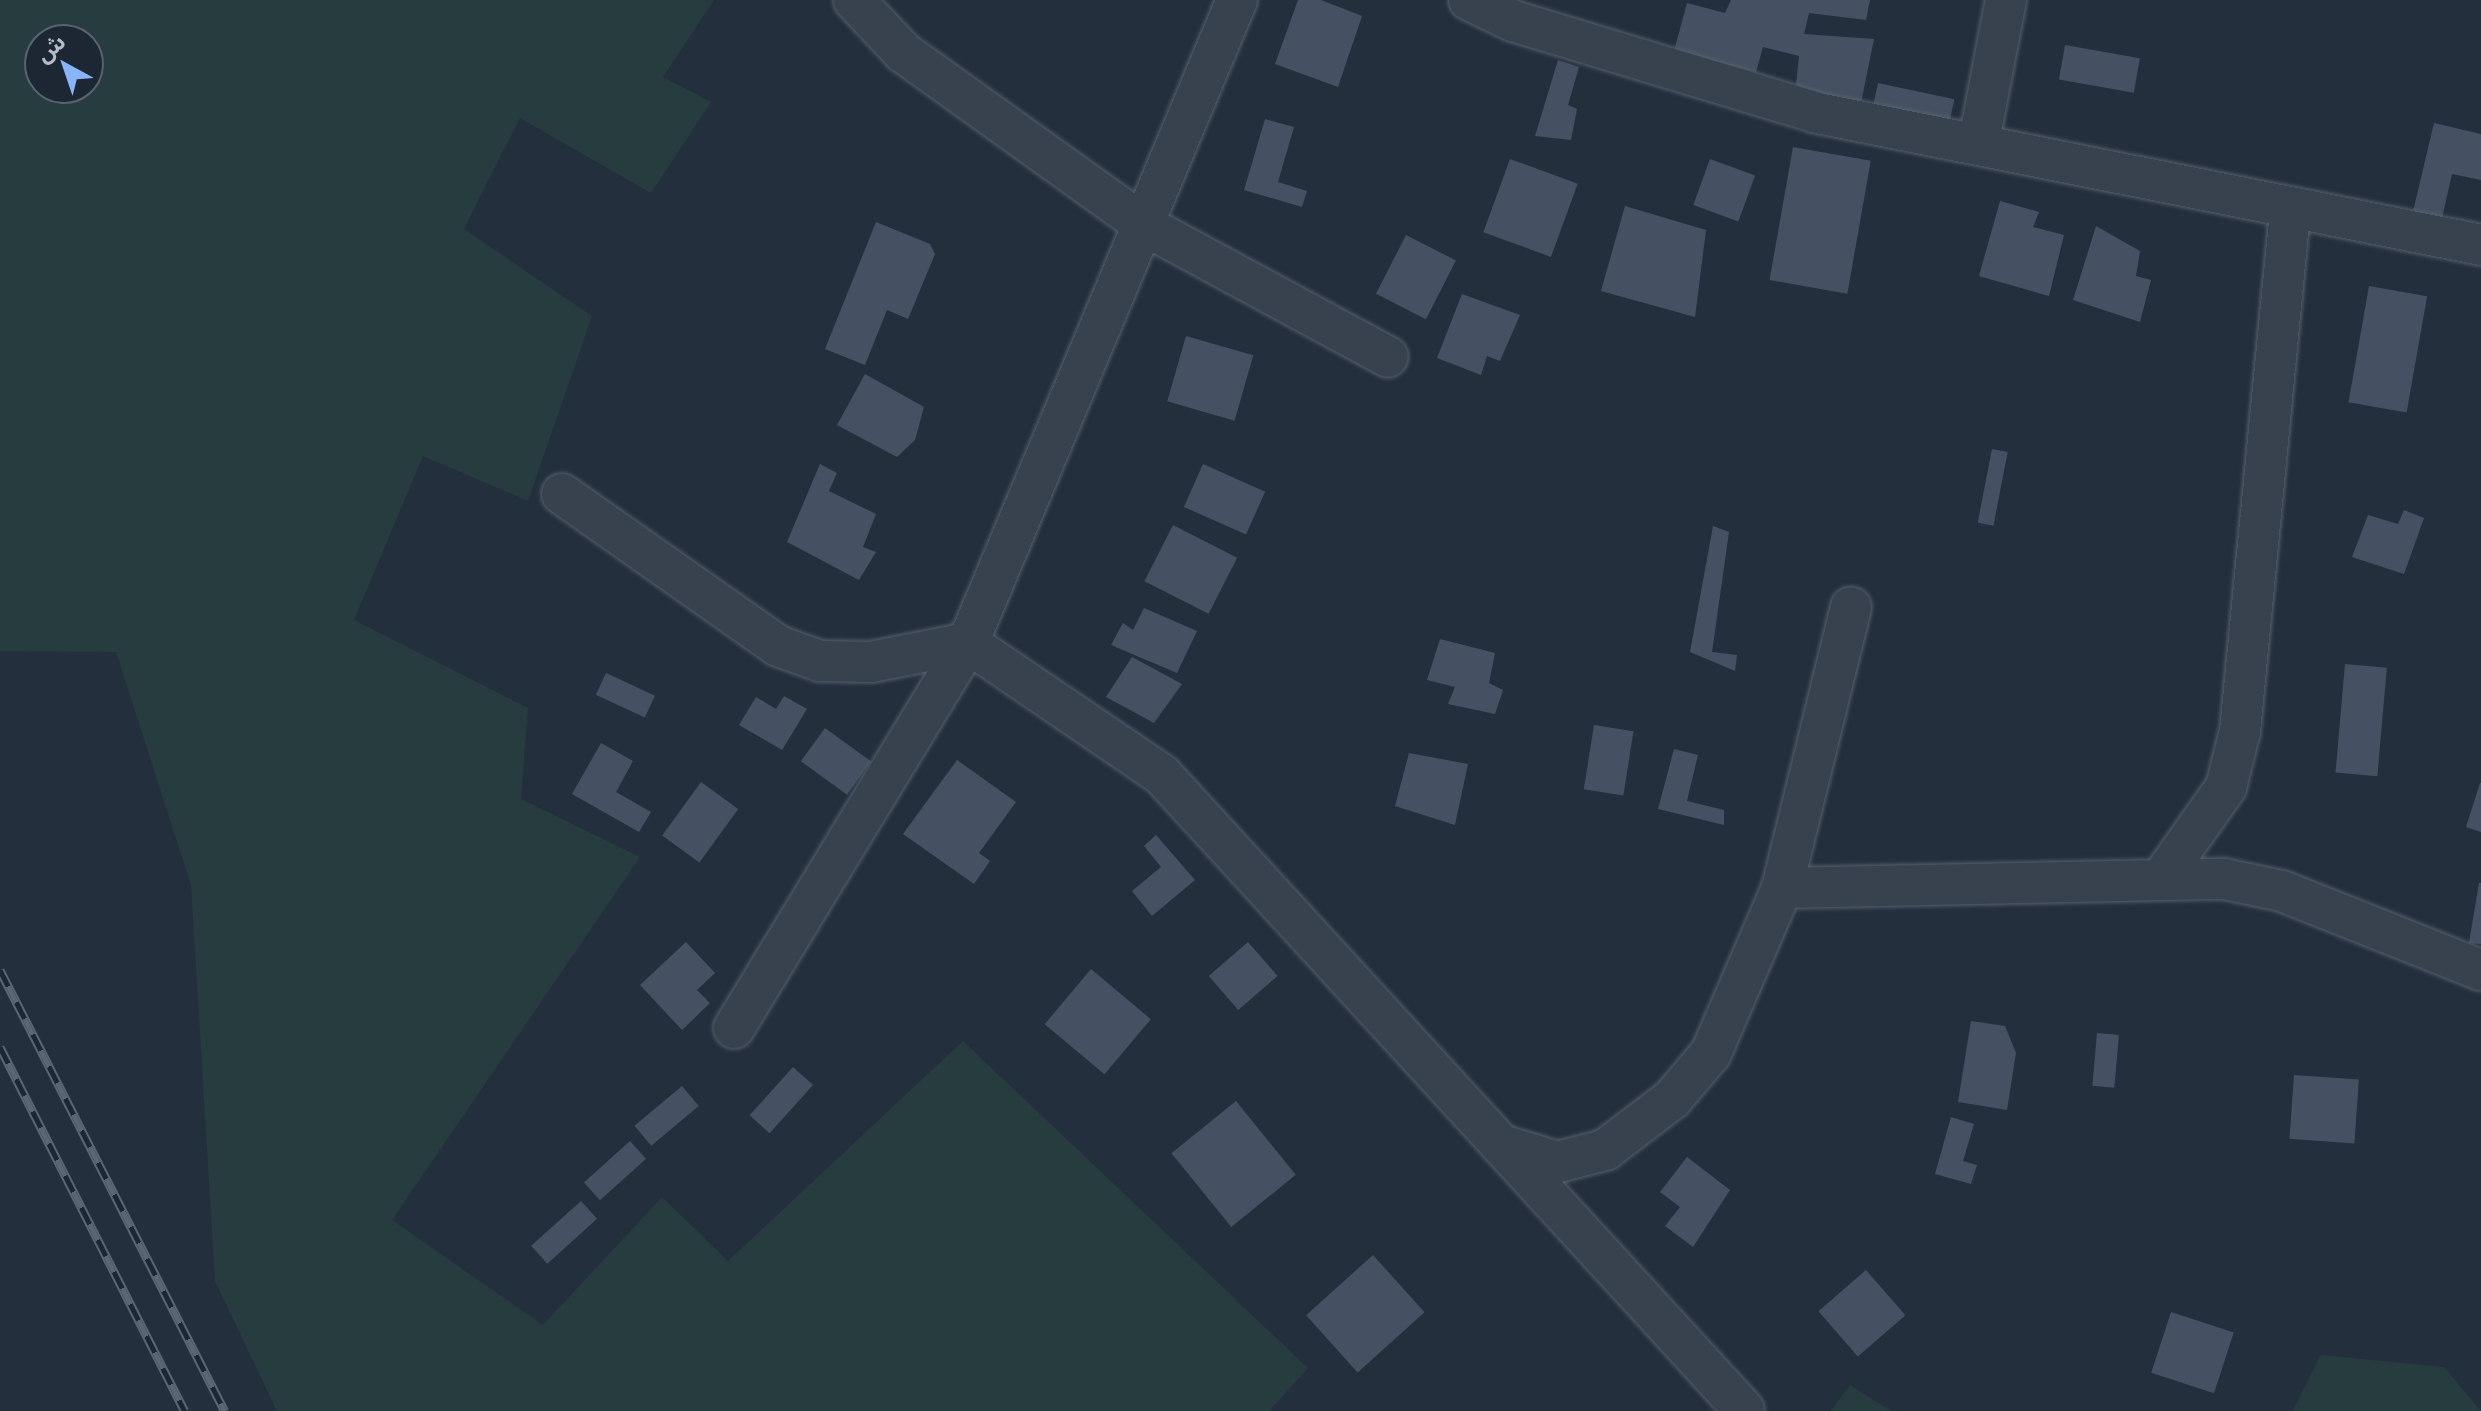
<!DOCTYPE html>
<html>
<head>
<meta charset="utf-8">
<style>
	body { margin:0 }
	#map { position:relative; width:2481px; height:1411px; overflow:hidden; background:#242f3e; font-family:"Open Sans","Noto Sans Arabic",sans-serif }
	div>[style] { position:absolute }
	[style*='--x'] { left:calc(var(--x)*1px); top:calc(var(--y)*1px); width:calc(var(--w)*1px); rotate:calc(var(--a)*1deg) }
	.green>* { inset:0; background:#263c3f }
	.building>* { inset:0; background:#455162; transform-origin:0 0 }
	.roads { filter:drop-shadow(0 0 2px #565f6c) drop-shadow(0 0 2px #565f6c) }
	.street>* { height:40px; margin:-20px; padding:0 20px; transform-origin:20px; border-radius:20px; background:#38414e }
	.rail>* { height:9px; margin-top:-4.5px; transform-origin:0; background:repeating-linear-gradient(90deg,#1d2633 0 18px,#5a6575 0 36px); box-sizing:border-box; border-block:2px solid #5a6575 }
	span { translate:-50% -50%; white-space:nowrap; text-align:center; line-height:1.15; -webkit-text-stroke:6px #1d2633; paint-order:stroke }
	.north { position:absolute; left:24px; top:24px; width:80px; height:80px; box-sizing:border-box; background:#1d2633; border:2px solid #59626f; border-radius:50%; rotate:320deg; font-size:22px; font-weight:700; line-height:32px; text-align:center; color:#b4bcc9 }
	.north::after { content:''; display:block; margin:auto; width:28px; height:36px; background:#8ab4f8; clip-path:polygon(50% 0,100% 100%,50% 72%,0 100%) }
</style>
</head>
<body>
<div id="map">
	<div class="green">
		<i style="clip-path:polygon(evenodd,0 0,714px 0,663px 77px,711px 102px,651px 193px,520px 118px,464px 229px,592px 316px,528px 501px,423px 456px,354px 620px,528px 708px,521px 799px,640px 857px,392px 1220px,543px 1325px,662px 1197px,728px 1261px,963px 1041px,1308px 1368px,1269px 1411px,277px 1411px,215px 1281px,191px 885px,116px 652px,0 651px,0 0,88px 40px,88px 88px,40px 88px,40px 40px,88px 40px)"></i>
		<i style="clip-path:polygon(2321px 1355px,2444px 1367px,2481px 1411px,2293px 1411px)"></i>
		<i style="clip-path:polygon(1850px 1385px,1891px 1411px,1831px 1411px)"></i>
	</div>
	<div class="building">
		<i style="clip-path:polygon(1298px 0,1321px 0,1362px 16px,1338px 87px,1275px 64px)"></i>
		<i style="clip-path:polygon(1731px 0,1870px 0,1866px 20px,1809px 13px,1804px 34px,1874px 39px,1860px 108px,1795px 95px,1799px 56px,1763px 47px,1756px 72px,1674px 51px,1687px 3px,1725px 13px)"></i>
		<i style="left:2065px;top:45px;width:76px;height:35px;rotate:10deg"></i>
		<i style="clip-path:polygon(1558px 60px,1579px 67px,1568px 105px,1577px 109px,1571px 140px,1535px 136px)"></i>
		<i style="left:1878px;top:83px;width:78px;height:24px;rotate:12deg"></i>
		<i style="clip-path:polygon(1265px 119px,1294px 127px,1278px 182px,1307px 191px,1302px 207px,1244px 190px)"></i>
		<i style="clip-path:polygon(2434px 123px,2481px 134px,2481px 180px,2452px 174px,2440px 227px,2411px 220px)"></i>
		<i style="left:1793px;top:147px;width:79px;height:135px;rotate:10deg"></i>
		<i style="left:1510px;top:159px;width:72px;height:78px;rotate:20deg"></i>
		<i style="left:1710px;top:159px;width:48px;height:49px;rotate:20deg"></i>
		<i style="clip-path:polygon(2000px 201px,2039px 212px,2033px 227px,2064px 235px,2049px 296px,1979px 276px)"></i>
		<i style="clip-path:polygon(1625px 206px,1706px 230px,1695px 317px,1601px 291px)"></i>
		<i style="clip-path:polygon(876px 222px,930px 244px,935px 254px,908px 319px,887px 310px,865px 365px,825px 349px)"></i>
		<i style="clip-path:polygon(2096px 226px,2140px 251px,2136px 276px,2151px 280px,2140px 322px,2073px 300px)"></i>
		<i style="left:1406px;top:235px;width:56px;height:66px;rotate:27deg"></i>
		<i style="left:2369px;top:286px;width:59px;height:118px;rotate:10deg"></i>
		<i style="clip-path:polygon(1462px 294px,1520px 315px,1500px 361px,1487px 356px,1481px 375px,1437px 358px)"></i>
		<i style="left:1186px;top:336px;width:70px;height:68px;rotate:16deg"></i>
		<i style="clip-path:polygon(865px 374px,924px 407px,915px 440px,897px 457px,837px 425px)"></i>
		<i style="left:1992px;top:449px;width:16px;height:75px;rotate:11deg"></i>
		<i style="clip-path:polygon(820px 464px,837px 473px,829px 491px,876px 514px,863px 547px,876px 552px,859px 580px,787px 542px)"></i>
		<i style="left:1203px;top:464px;width:68px;height:47px;rotate:24deg"></i>
		<i style="clip-path:polygon(2404px 510px,2424px 518px,2404px 574px,2352px 557px,2368px 515px,2398px 524px)"></i>
		<i style="left:1173px;top:525px;width:72px;height:63px;rotate:27deg"></i>
		<i style="clip-path:polygon(1713px 526px,1729px 532px,1712px 652px,1737px 655px,1735px 671px,1690px 652px)"></i>
		<i style="clip-path:polygon(1144px 608px,1197px 631px,1177px 673px,1111px 645px,1123px 623px,1133px 630px)"></i>
		<i style="clip-path:polygon(1440px 639px,1495px 653px,1489px 683px,1503px 690px,1495px 714px,1448px 704px,1455px 687px,1427px 680px)"></i>
		<i style="clip-path:polygon(1132px 657px,1182px 684px,1154px 723px,1106px 697px)"></i>
		<i style="left:2345px;top:664px;width:42px;height:109px;rotate:5deg"></i>
		<i style="left:606px;top:673px;width:54px;height:24px;rotate:25deg"></i>
		<i style="clip-path:polygon(784px 696px,807px 709px,782px 750px,739px 725px,756px 697px,776px 709px)"></i>
		<i style="left:1594px;top:725px;width:40px;height:65px;rotate:9deg"></i>
		<i style="left:825px;top:728px;width:57px;height:41px;rotate:36deg"></i>
		<i style="clip-path:polygon(601px 743px,633px 761px,616px 792px,651px 812px,639px 832px,572px 794px)"></i>
		<i style="clip-path:polygon(1674px 749px,1698px 755px,1687px 801px,1724px 810px,1724px 825px,1658px 809px)"></i>
		<i style="clip-path:polygon(1409px 753px,1468px 764px,1455px 825px,1395px 806px)"></i>
		<i style="clip-path:polygon(957px 760px,1016px 802px,979px 853px,990px 861px,974px 884px,903px 834px)"></i>
		<i style="left:701px;top:782px;width:46px;height:66px;rotate:36deg"></i>
		<i style="clip-path:polygon(2480px 783px,2481px 783px,2481px 832px,2466px 827px)"></i>
		<i style="clip-path:polygon(1156px 835px,1195px 880px,1152px 916px,1132px 891px,1161px 867px,1144px 846px)"></i>
		<i style="clip-path:polygon(2479px 883px,2481px 883px,2481px 944px,2469px 943px)"></i>
		<i style="clip-path:polygon(686px 942px,715px 973px,697px 990px,710px 1003px,682px 1030px,640px 985px)"></i>
		<i style="left:1248px;top:942px;width:45px;height:52px;rotate:49deg"></i>
		<i style="left:1091px;top:969px;width:78px;height:72px;rotate:40deg"></i>
		<i style="clip-path:polygon(1971px 1021px,2005px 1026px,2016px 1053px,2007px 1110px,1958px 1102px)"></i>
		<i style="left:2097px;top:1033px;width:22px;height:53px;rotate:5deg"></i>
		<i style="left:793px;top:1067px;width:27px;height:65px;rotate:42deg"></i>
		<i style="left:2294px;top:1075px;width:65px;height:64px;rotate:4deg"></i>
		<i style="left:682px;top:1086px;width:26px;height:62px;rotate:50deg"></i>
		<i style="left:1236px;top:1101px;width:95px;height:83px;rotate:51deg"></i>
		<i style="clip-path:polygon(1951px 1117px,1974px 1124px,1963px 1161px,1977px 1165px,1971px 1184px,1935px 1174px)"></i>
		<i style="left:630px;top:1141px;width:24px;height:62px;rotate:48deg"></i>
		<i style="clip-path:polygon(1687px 1157px,1730px 1190px,1693px 1247px,1665px 1226px,1680px 1207px,1660px 1192px)"></i>
		<i style="left:581px;top:1201px;width:24px;height:67px;rotate:48deg"></i>
		<i style="left:1373px;top:1255px;width:77px;height:90px;rotate:48deg"></i>
		<i style="left:1866px;top:1270px;width:60px;height:63px;rotate:49deg"></i>
		<i style="left:2171px;top:1312px;width:66px;height:64px;rotate:18deg"></i>
	</div>
	<div class="roads">
		<div class="street">
			<i style="--x:854;--y:0;--w:73;--a:46.7"></i>
			<i style="--x:904;--y:53;--w:295;--a:35.6"></i>
			<i style="--x:1144;--y:225;--w:277;--a:28.4"></i>
			<i style="--x:1469;--y:0;--w:49;--a:25.5"></i>
			<i style="--x:1513;--y:21;--w:318;--a:16.8"></i>
			<i style="--x:1817;--y:113;--w:677;--a:11.24"></i>
			<i style="--x:1979;--y:141;--w:144;--a:-79.2"></i>
			<i style="--x:562;--y:494;--w:264;--a:35.1"></i>
			<i style="--x:778;--y:646;--w:45;--a:19.7"></i>
			<i style="--x:820;--y:661;--w:51;--a:1.1"></i>
			<i style="--x:871;--y:662;--w:99;--a:-11.1"></i>
			<i style="--x:968;--y:643;--w:235;--a:34.2"></i>
			<i style="--x:1162;--y:775;--w:861;--a:47.49"></i>
			<i style="--x:2164;--y:875;--w:108;--a:-54.8"></i>
			<i style="--x:2226;--y:787;--w:58;--a:-76"></i>
			<i style="--x:2240;--y:731;--w:521;--a:-84.5"></i>
			<i style="--x:1782;--y:888;--w:442;--a:-1.2"></i>
			<i style="--x:2224;--y:879;--w:59;--a:11.7"></i>
			<i style="--x:2282;--y:891;--w:214;--a:21.7"></i>
			<i style="--x:734;--y:1028;--w:451;--a:-58.7"></i>
			<i style="--x:968;--y:643;--w:697;--a:-67.3"></i>
			<i style="--x:1501;--y:1145;--w:59;--a:16.6"></i>
			<i style="--x:1558;--y:1162;--w:49;--a:-14.3"></i>
			<i style="--x:1605;--y:1150;--w:84;--a:-37.3"></i>
			<i style="--x:1672;--y:1099;--w:60;--a:-49.7"></i>
			<i style="--x:1711;--y:1053;--w:180;--a:-66.7"></i>
			<i style="--x:1782;--y:888;--w:289;--a:-76.2"></i>
		</div>
	</div>
	<div class="rail">
		<i style="--x:0;--y:970;--w:495;--a:63"></i>
		<i style="--x:0;--y:1047;--w:408;--a:63.1"></i>
	</div>
	<div class="north">ش</div>
</div>
</body>
</html>
